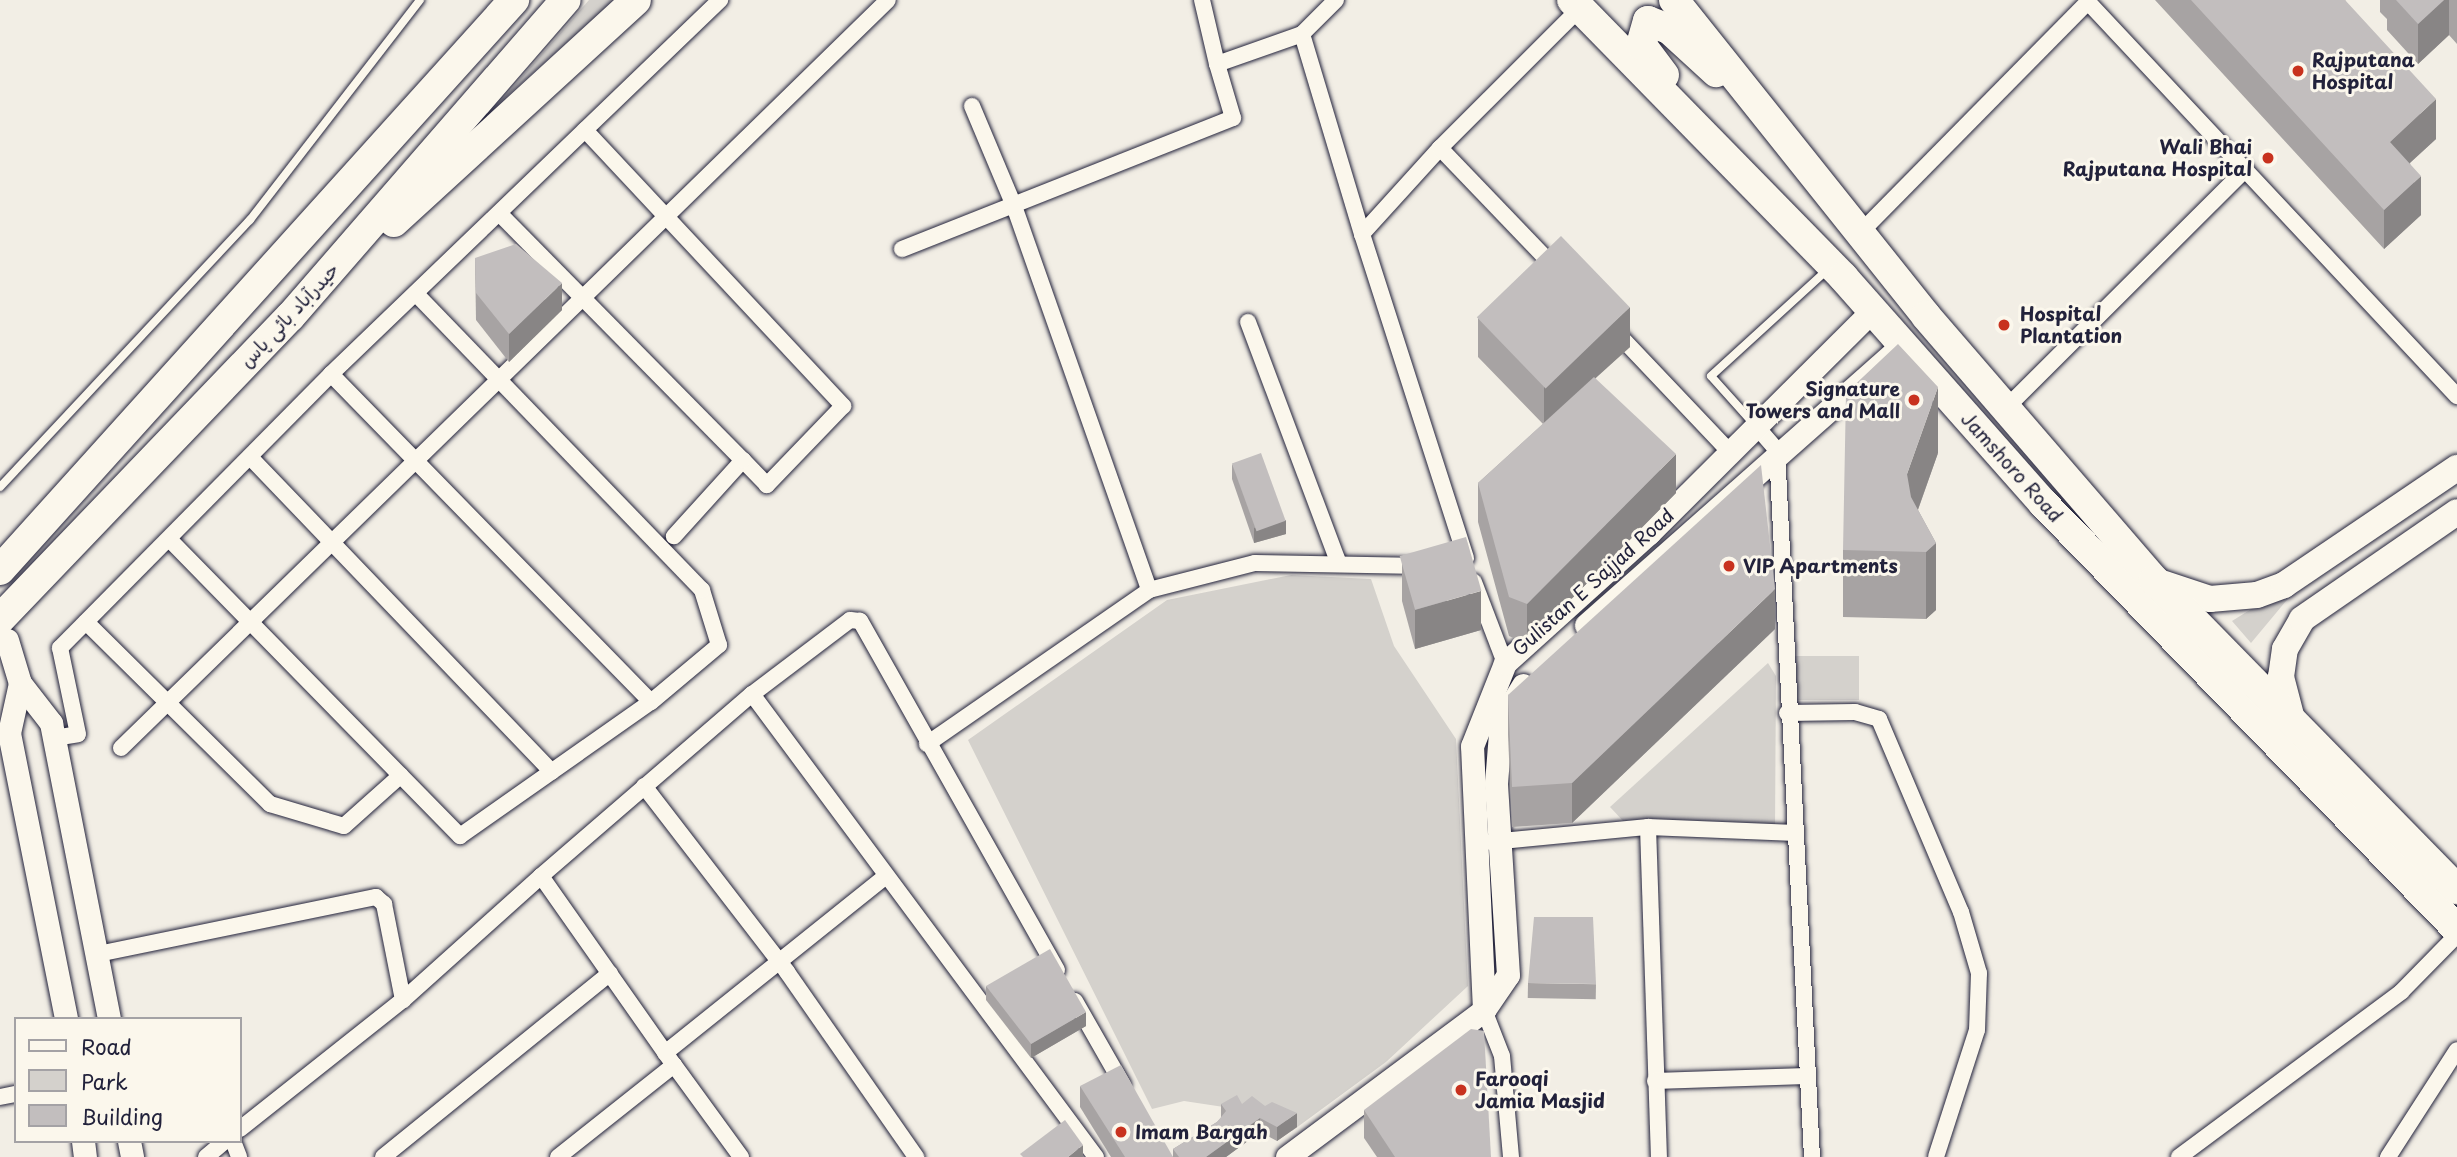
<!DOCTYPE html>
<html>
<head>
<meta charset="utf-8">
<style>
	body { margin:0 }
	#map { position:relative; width:2457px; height:1157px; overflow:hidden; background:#f2eee5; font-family:"Playpen Sans","Playpen Sans Arabic",sans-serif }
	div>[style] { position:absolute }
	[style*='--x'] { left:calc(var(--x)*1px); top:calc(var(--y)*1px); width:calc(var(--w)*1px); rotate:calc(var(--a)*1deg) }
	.green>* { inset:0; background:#d4d1cc; transform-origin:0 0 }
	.roads { filter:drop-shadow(0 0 2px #22223b) drop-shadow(0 0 2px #22223b) }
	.lane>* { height:8px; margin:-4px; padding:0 4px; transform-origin:4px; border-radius:4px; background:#fbf7ec }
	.street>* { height:16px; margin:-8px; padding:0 8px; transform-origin:8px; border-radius:8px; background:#fbf7ec }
	.secondary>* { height:23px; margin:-11.5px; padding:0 11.5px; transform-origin:11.5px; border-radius:11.5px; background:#fbf7ec }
	.primary>* { height:26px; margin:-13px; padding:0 13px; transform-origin:13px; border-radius:13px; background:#fbf7ec }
	.highway>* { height:30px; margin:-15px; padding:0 15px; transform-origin:15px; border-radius:15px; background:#fbf7ec }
	.wall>* { inset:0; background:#a7a3a3; transform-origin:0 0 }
	.shaded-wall>* { inset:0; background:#888585 }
	.building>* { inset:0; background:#c2bebe; transform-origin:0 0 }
	.dots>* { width:19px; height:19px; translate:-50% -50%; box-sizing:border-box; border:4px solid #fbf7ec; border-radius:50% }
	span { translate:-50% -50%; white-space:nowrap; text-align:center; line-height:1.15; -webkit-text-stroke:6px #fbf7ec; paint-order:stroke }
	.poi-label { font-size:19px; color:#22223b; font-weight:700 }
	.left { translate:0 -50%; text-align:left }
	.right { translate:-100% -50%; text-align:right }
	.street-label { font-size:19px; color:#22223b }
	.legend { position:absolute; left:14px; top:1017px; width:228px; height:126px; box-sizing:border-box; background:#fbf7ec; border:2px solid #a4a2a5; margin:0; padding:9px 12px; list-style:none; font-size:21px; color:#22223b }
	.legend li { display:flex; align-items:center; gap:14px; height:35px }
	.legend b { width:35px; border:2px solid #a4a2a5 }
</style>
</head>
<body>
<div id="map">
	<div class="green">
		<i style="clip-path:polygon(589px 0,615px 0,499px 103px)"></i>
		<i style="clip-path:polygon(2345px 551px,2286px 601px,2251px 643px,2232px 621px)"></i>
		<i style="clip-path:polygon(1291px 575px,1371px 579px,1394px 646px,1456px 739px,1468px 986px,1386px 1062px,1292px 1131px,1237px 1109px,1184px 1101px,1152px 1109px,968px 740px,1167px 600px)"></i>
		<i style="left:1859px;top:656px;width:44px;height:64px;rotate:90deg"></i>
		<i style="clip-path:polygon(1768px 663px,1776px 676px,1775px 828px,1624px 822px,1610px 807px)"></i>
	</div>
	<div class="roads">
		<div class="lane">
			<i style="--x:1754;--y:424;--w:64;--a:-131.9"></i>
			<i style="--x:1711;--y:376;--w:157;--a:-42.4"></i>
			<i style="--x:0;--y:487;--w:366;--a:-46.9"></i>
			<i style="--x:250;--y:220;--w:278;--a:-52.3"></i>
		</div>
		<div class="street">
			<i style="--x:1202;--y:0;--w:66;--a:76.8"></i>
			<i style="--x:1336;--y:0;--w:48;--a:135"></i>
			<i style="--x:1302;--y:34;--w:209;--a:73.3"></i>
			<i style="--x:972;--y:106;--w:108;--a:67.2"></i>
			<i style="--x:1014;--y:206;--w:407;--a:70.6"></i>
			<i style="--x:585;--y:130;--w:378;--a:46.9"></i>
			<i style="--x:843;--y:406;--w:110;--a:133.9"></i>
			<i style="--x:767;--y:485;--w:35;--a:-134"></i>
			<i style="--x:743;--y:460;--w:103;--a:132.2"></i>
			<i style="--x:1440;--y:148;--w:197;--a:-45"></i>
			<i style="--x:500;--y:214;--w:346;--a:45.4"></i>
			<i style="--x:1860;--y:233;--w:325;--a:-45.4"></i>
			<i style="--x:2088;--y:2;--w:540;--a:46.88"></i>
			<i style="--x:902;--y:249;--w:356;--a:-21.6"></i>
			<i style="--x:1233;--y:118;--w:56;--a:-106.5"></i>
			<i style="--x:1217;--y:64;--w:90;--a:-19.4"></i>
			<i style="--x:1248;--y:322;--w:255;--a:69.4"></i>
			<i style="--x:1616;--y:332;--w:166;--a:46.5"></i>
			<i style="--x:331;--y:374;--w:458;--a:45.7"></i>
			<i style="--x:2007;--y:407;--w:337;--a:-44.9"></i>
			<i style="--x:1756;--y:426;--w:32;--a:49"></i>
			<i style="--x:1777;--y:450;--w:708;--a:87.17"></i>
			<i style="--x:250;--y:457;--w:436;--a:46.2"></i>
			<i style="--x:169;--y:539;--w:416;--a:45.6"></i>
			<i style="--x:460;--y:836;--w:233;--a:-35.1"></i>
			<i style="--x:651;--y:702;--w:89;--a:-40"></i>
			<i style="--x:719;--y:645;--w:58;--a:-107.2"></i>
			<i style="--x:702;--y:590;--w:409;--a:-134"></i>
			<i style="--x:1466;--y:558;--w:340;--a:-107.8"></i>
			<i style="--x:1362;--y:234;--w:116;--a:-47.8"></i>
			<i style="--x:1440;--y:148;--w:169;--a:46.2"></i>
			<i style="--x:1474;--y:582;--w:87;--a:69.1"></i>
			<i style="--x:86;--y:622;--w:259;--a:44.7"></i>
			<i style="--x:270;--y:804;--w:77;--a:16.6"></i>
			<i style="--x:344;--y:826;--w:76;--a:-41.8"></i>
			<i style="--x:1787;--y:713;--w:68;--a:-0.8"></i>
			<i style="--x:1855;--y:712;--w:25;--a:16"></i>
			<i style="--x:1879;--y:719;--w:210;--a:67"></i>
			<i style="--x:1961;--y:912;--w:64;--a:73.6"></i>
			<i style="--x:1979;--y:973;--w:57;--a:92"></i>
			<i style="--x:1977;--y:1030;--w:133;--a:107.9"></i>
			<i style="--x:54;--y:738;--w:24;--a:-9"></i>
			<i style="--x:78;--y:734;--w:88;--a:-101.8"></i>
			<i style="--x:60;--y:648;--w:385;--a:-45.3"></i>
			<i style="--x:331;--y:374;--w:540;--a:-43.87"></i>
			<i style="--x:927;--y:744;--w:270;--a:-34.7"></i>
			<i style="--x:1149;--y:590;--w:109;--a:-14.3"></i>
			<i style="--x:1255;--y:563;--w:167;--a:1"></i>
			<i style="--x:121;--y:748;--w:1071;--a:-44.28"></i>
			<i style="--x:644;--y:786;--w:235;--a:52.4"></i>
			<i style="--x:787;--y:972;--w:226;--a:55.1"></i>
			<i style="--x:1648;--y:827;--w:330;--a:88.1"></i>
			<i style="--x:1491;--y:842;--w:158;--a:-5.5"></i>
			<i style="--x:1648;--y:827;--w:148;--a:2.3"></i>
			<i style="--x:541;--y:876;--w:279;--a:-40.8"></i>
			<i style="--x:98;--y:954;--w:284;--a:-11.6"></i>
			<i style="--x:376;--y:897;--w:11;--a:41"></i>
			<i style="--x:384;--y:904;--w:98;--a:78.8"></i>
			<i style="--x:1057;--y:970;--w:401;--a:-119.4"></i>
			<i style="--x:860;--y:621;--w:10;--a:-174"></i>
			<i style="--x:850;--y:620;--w:123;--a:142.9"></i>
			<i style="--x:752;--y:694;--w:577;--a:53.39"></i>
			<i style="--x:1075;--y:1001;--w:97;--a:60.3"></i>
			<i style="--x:1484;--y:1010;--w:49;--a:68.6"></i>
			<i style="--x:1502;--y:1056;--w:101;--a:84.9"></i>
			<i style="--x:665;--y:1053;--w:282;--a:-38.7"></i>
			<i style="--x:674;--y:1065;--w:114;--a:53.9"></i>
			<i style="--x:1655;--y:1081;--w:151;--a:-1.9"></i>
			<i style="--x:0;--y:1097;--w:16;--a:-11"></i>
			<i style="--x:240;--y:1129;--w:208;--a:-38.4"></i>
			<i style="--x:403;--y:1000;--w:186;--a:-41.9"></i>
			<i style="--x:541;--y:876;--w:231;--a:54.9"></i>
			<i style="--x:674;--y:1065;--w:148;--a:141.6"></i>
			<i style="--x:233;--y:1141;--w:17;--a:69"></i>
			<i style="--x:206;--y:1157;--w:25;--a:-40"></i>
			<i style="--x:383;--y:1157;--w:292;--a:-39"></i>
			<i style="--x:2179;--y:1157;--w:277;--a:-36.6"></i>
			<i style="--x:2401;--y:992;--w:80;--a:-45.5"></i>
			<i style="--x:2388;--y:1157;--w:127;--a:-57.2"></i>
		</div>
		<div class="secondary">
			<i style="--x:1586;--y:625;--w:410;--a:-41.5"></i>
			<i style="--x:7;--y:640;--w:45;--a:73.2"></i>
			<i style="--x:20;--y:683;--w:51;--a:52.2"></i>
			<i style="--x:51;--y:723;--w:302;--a:78.9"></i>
			<i style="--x:20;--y:683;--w:51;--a:102.4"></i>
			<i style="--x:9;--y:733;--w:292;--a:78.7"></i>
			<i style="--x:1484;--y:1010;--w:264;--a:-92.6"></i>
			<i style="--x:1472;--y:746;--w:89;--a:-68.3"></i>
			<i style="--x:1505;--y:663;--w:194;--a:-42.1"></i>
			<i style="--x:1649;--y:533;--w:316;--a:-44.9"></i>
			<i style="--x:83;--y:1141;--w:16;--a:83"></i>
			<i style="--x:129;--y:1141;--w:16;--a:79"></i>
			<i style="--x:1287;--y:1157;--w:246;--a:-36.7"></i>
			<i style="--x:1484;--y:1010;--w:42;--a:-55.6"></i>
			<i style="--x:1508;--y:975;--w:192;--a:-93.6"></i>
			<i style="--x:1496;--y:783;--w:62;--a:-85.4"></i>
			<i style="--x:1501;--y:721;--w:42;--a:-58.6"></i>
		</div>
		<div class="primary">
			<i style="--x:2159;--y:582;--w:54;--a:18.4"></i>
			<i style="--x:2210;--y:599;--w:47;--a:-4.9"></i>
			<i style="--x:2257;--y:595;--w:29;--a:-20"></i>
			<i style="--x:2284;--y:585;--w:209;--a:-34.1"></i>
			<i style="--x:2293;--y:723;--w:48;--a:-104.6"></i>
			<i style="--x:2281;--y:677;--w:28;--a:-82"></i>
			<i style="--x:2285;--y:649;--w:34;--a:-60"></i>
			<i style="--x:2302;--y:619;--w:188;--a:-34.6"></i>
		</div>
		<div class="highway">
			<i style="--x:1572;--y:0;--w:388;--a:45.6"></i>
			<i style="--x:1843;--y:277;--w:302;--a:48.5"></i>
			<i style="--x:2043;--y:503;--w:594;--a:45.82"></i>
			<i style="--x:1674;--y:0;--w:404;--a:51.4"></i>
			<i style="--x:1926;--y:316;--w:349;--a:49.2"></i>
			<i style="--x:2154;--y:580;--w:433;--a:45.6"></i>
			<i style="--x:1664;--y:75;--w:38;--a:-127"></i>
			<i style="--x:1641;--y:45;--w:25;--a:-74"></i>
			<i style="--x:1648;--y:21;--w:22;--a:21"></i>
			<i style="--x:1669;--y:29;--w:64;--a:42.5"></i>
			<i style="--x:394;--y:222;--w:328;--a:-42.5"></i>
			<i style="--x:0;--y:570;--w:768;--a:-47.96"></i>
			<i style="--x:0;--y:619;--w:419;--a:-46.2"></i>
			<i style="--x:290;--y:317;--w:420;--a:-49"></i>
		</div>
	</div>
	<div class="wall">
		<i style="clip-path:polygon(2155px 0,2345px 0,2436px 139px,2410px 163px,2421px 215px,2384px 249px)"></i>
		<i style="clip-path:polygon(2380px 0,2457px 0,2457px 44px,2449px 35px,2418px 64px,2387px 30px,2387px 19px,2380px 12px)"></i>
		<i style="clip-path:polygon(475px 258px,562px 310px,509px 362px,476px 320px)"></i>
		<i style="clip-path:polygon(1478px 318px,1630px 347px,1595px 378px,1676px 493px,1527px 644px,1509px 636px,1478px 522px,1478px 483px,1543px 424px,1478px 357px)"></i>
		<i style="clip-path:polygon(1938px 453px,1918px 510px,1936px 543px,1936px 610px,1926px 619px,1843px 617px,1843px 550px)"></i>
		<i style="clip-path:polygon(1232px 464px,1286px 534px,1254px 543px,1232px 479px)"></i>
		<i style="clip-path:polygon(1402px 562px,1481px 630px,1415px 649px,1402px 601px)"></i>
		<i style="clip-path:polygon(1775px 629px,1572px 823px,1512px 827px,1508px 735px,1508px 695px)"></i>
		<i style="left:1528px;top:983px;width:68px;height:15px;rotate:1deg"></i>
		<i style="clip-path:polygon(986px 986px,1086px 1026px,1031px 1058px,986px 1000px)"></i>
		<i style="clip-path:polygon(1080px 1086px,1173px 1157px,1111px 1157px,1080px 1107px)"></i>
		<i style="clip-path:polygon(1221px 1104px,1242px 1104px,1265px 1106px,1297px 1127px,1277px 1141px,1260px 1132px,1226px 1157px,1173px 1157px,1173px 1149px,1217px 1122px,1221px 1118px)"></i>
		<i style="clip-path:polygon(1364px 1110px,1491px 1157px,1377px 1157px,1364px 1138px)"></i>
	</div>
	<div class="shaded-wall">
		<i style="clip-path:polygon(2444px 0,2449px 0,2449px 35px,2418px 64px,2418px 24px)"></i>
		<i style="clip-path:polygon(2436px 99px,2436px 139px,2390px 181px,2390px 142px)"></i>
		<i style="clip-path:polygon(2421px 176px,2421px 215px,2384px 249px,2384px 210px)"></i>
		<i style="clip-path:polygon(562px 283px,562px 310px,509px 362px,509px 334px)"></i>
		<i style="clip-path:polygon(1630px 307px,1630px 347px,1544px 425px,1544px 386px)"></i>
		<i style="clip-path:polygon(1938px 387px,1938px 453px,1907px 540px,1907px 474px)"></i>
		<i style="clip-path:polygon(1676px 454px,1676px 493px,1527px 644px,1527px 604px)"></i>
		<i style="clip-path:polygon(1286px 520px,1286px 534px,1254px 543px,1254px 528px)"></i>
		<i style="clip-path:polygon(1936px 543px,1936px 610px,1926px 619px,1926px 552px)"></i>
		<i style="clip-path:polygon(1775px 589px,1775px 629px,1572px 823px,1572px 783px)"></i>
		<i style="clip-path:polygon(1481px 591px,1481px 630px,1415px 649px,1415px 610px)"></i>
		<i style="clip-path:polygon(1086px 1012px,1086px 1026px,1031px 1058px,1031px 1044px)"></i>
		<i style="clip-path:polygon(1297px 1113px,1297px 1127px,1277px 1141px,1277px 1127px)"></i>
		<i style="clip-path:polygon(1260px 1118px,1260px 1132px,1226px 1157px,1206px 1157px)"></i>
		<i style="clip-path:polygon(1083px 1145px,1083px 1157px,1068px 1157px)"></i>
	</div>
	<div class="building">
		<i style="clip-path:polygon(2191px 0,2345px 0,2436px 99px,2390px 142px,2421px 176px,2384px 210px)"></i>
		<i style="clip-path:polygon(2396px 0,2444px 0,2418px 24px)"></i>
		<i style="left:1561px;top:236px;width:99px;height:117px;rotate:46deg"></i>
		<i style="clip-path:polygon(516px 244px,562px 283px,509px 334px,476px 293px,475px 258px)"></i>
		<i style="clip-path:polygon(1898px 344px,1938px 387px,1907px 474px,1911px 497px,1936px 543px,1926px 552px,1843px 550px,1846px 393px)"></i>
		<i style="clip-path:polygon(1594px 377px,1676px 454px,1527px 604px,1509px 597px,1478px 483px)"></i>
		<i style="left:1261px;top:453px;width:72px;height:31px;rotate:70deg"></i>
		<i style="clip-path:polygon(1761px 465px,1775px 589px,1572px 783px,1512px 787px,1508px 695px)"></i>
		<i style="left:1466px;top:537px;width:56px;height:69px;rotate:74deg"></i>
		<i style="clip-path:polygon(1534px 917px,1593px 917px,1596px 984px,1528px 983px)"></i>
		<i style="clip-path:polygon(1050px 949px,1086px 1012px,1031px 1044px,986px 986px)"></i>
		<i style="clip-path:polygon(1471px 1029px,1484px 1031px,1491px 1157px,1395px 1157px,1364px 1110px)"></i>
		<i style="clip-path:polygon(1121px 1065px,1173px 1157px,1125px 1157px,1080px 1086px)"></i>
		<i style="clip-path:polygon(1237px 1095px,1242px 1104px,1252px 1096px,1265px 1106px,1272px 1102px,1297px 1113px,1277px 1127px,1260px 1118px,1206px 1157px,1179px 1157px,1173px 1149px,1217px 1122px,1226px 1111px,1221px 1104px)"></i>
		<i style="clip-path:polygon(1065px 1120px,1083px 1145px,1068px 1157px,1023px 1157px,1020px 1154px)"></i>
	</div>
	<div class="dots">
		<i style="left:2298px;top:71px;background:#c8321e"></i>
		<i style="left:2268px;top:158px;background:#c8321e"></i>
		<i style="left:2004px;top:325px;background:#c8321e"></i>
		<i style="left:1914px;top:400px;background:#c8321e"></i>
		<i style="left:1729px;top:566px;background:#c8321e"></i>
		<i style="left:1461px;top:1090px;background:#c8321e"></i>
		<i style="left:1121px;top:1132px;background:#c8321e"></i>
	</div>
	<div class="poi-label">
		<span class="left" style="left:2312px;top:71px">Rajputana<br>Hospital</span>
		<span class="right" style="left:2252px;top:158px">Wali Bhai<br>Rajputana Hospital</span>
		<span class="left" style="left:2020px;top:325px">Hospital<br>Plantation</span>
		<span class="right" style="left:1900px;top:400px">Signature<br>Towers and Mall</span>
		<span class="left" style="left:1743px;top:566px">VIP Apartments</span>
		<span class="left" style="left:1475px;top:1090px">Farooqi<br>Jamia Masjid</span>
		<span class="left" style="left:1135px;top:1132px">Imam Bargah</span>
	</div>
	<div class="street-label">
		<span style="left:289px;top:315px;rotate:-47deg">حیدرآباد بائی پاس</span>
		<span style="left:2012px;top:467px;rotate:48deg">Jamshoro Road</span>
		<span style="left:1593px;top:582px;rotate:-42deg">Gulistan E Sajjad Road</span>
	</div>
	<ul class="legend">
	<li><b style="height:9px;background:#fbf7ec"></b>Road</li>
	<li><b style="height:19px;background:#d4d1cc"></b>Park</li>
	<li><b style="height:19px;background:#c2bebe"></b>Building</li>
	</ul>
</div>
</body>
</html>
